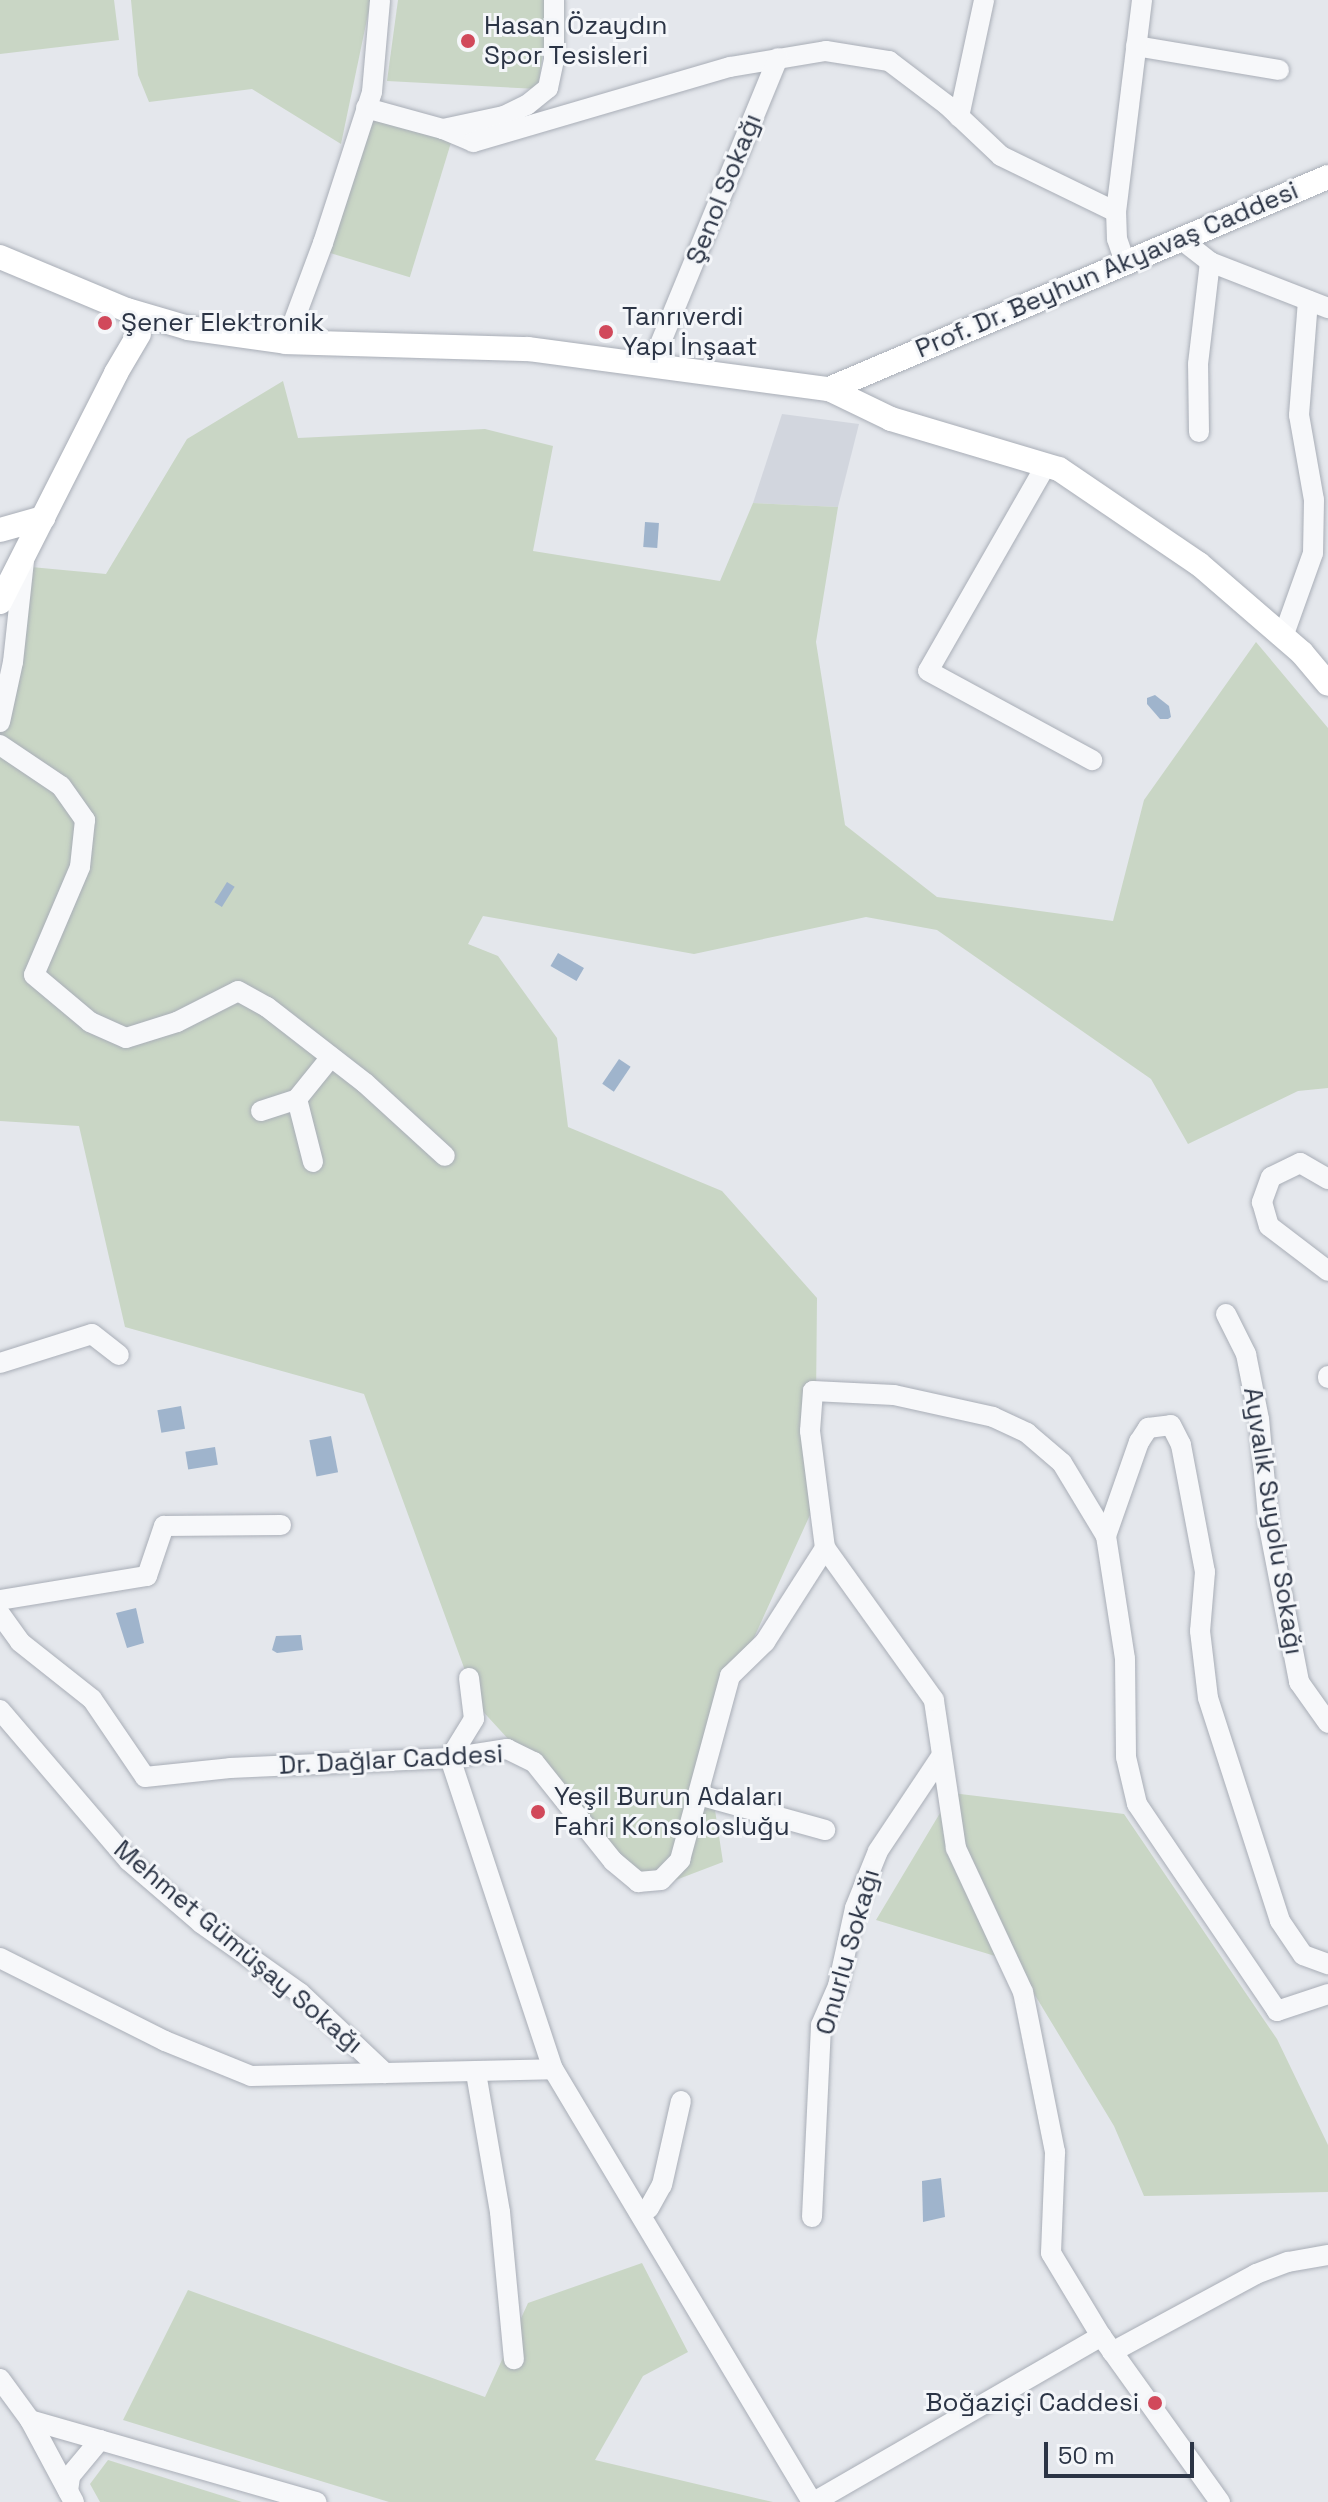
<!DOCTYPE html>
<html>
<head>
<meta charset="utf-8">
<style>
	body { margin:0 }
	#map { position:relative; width:1328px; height:2502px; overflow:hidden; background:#e4e7ec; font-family:"Space Grotesk",sans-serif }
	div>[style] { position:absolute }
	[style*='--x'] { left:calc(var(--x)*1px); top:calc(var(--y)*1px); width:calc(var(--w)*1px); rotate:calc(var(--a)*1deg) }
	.built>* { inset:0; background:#d2d6de }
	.green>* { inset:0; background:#c9d6c5; transform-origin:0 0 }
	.water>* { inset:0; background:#9fb4cc; transform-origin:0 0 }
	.roads { filter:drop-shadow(0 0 2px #a9aeb7) drop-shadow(0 0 2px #a9aeb7) }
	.minor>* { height:20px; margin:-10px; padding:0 10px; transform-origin:10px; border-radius:10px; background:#f7f8fa }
	.major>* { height:24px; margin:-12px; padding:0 12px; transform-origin:12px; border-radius:12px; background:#fff }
	.dots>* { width:22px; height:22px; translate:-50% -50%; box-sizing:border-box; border:4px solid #f4f6f9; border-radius:50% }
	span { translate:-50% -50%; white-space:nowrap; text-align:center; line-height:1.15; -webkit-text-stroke:6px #f4f6f9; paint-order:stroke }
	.poi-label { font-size:26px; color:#2b3445 }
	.left { translate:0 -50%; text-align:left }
	.right { translate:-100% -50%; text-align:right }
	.street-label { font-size:26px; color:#2b3445 }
	.scale { position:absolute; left:1044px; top:2442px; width:150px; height:36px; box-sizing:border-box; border:4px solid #2b3445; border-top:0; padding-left:10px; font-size:24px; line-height:28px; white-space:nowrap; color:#2b3445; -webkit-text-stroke:6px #f4f6f9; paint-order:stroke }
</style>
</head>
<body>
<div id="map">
	<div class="built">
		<i style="clip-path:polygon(782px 414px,859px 424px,838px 507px,753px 503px)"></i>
	</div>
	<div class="green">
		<i style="clip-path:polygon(0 0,114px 0,119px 40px,0 54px)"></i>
		<i style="clip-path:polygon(131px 0,371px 0,341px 144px,252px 89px,149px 102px,138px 75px)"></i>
		<i style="clip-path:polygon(398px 0,550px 0,538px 89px,387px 81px)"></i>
		<i style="left:371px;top:117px;width:84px;height:142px;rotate:17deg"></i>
		<i style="clip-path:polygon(283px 381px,298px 438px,485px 429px,553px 446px,533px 551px,720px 581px,753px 503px,838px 507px,816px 642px,845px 825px,937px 897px,1113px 921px,1144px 800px,1256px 642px,1328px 728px,1328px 1088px,1298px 1091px,1188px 1144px,1151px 1079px,937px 930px,866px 917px,694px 954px,483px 916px,468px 944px,498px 956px,557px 1038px,568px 1127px,722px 1191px,817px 1298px,815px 1504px,705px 1745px,723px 1862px,647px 1891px,478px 1706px,364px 1394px,125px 1327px,79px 1126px,0 1121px,0 717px,31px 567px,106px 574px,187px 439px)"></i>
		<i style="clip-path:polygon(952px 1793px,1124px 1814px,1277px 2039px,1328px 2145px,1328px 2192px,1144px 2196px,1114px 2126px,1015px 1962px,876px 1920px)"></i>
		<i style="clip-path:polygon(642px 2263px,688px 2352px,643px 2376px,595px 2460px,773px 2502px,389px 2502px,123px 2420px,188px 2290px,485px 2397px,528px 2303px)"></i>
		<i style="clip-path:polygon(108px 2460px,242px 2502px,100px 2502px,90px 2484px)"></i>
	</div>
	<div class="water">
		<i style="left:645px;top:522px;width:14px;height:25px;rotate:4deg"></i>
		<i style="clip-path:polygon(1155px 695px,1169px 706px,1171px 717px,1168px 719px,1160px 719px,1147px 704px,1147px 698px)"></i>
		<i style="left:227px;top:882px;width:9px;height:24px;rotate:32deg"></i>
		<i style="left:558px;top:953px;width:30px;height:15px;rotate:30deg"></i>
		<i style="left:619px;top:1059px;width:14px;height:30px;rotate:34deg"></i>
		<i style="left:181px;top:1406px;width:23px;height:24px;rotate:80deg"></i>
		<i style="left:331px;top:1436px;width:37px;height:22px;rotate:79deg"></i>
		<i style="left:215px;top:1447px;width:18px;height:30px;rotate:81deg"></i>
		<i style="clip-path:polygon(136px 1608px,144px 1643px,127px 1648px,116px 1613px)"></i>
		<i style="clip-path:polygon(301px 1635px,303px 1650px,277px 1653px,272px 1650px,276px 1636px)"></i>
		<i style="clip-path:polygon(941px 2178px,945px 2217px,923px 2222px,922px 2181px)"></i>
	</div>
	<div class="roads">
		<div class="minor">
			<i style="--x:1136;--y:46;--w:145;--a:9.5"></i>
			<i style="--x:366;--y:108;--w:80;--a:15.3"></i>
			<i style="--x:443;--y:129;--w:62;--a:-12"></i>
			<i style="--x:504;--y:116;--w:25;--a:-26"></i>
			<i style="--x:527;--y:105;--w:27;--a:-39"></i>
			<i style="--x:548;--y:88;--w:29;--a:-78"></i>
			<i style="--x:554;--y:60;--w:60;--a:-90"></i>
			<i style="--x:959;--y:117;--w:120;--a:-77.9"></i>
			<i style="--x:443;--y:129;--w:33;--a:23"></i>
			<i style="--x:473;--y:142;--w:268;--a:-16.3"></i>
			<i style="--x:730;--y:67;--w:97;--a:-9.5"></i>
			<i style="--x:826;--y:51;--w:64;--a:9"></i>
			<i style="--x:889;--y:61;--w:73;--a:37.2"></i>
			<i style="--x:947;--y:105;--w:74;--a:43.4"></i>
			<i style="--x:1001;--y:156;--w:128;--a:26"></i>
			<i style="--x:1182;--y:240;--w:36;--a:38"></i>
			<i style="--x:1210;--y:262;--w:127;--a:21.3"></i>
			<i style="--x:1126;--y:265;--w:28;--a:-109"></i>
			<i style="--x:1117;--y:239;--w:27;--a:-92"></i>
			<i style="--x:1116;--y:212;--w:214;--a:-83"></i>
			<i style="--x:286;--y:342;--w:106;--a:-69.5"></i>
			<i style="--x:323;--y:243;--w:159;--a:-72"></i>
			<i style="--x:372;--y:92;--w:92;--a:-85"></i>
			<i style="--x:651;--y:366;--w:333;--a:-67.6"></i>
			<i style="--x:1199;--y:432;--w:68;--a:-90.8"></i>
			<i style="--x:1198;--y:364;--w:103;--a:-83.3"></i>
			<i style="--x:1046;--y:465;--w:237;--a:119.8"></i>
			<i style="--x:928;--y:671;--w:187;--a:28.5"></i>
			<i style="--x:1283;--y:637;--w:89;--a:-70.3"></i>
			<i style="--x:1313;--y:553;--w:53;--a:-88.9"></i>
			<i style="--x:1314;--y:500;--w:86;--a:-100"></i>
			<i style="--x:1299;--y:415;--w:115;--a:-85.5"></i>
			<i style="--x:0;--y:722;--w:61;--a:-77.8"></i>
			<i style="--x:13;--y:662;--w:103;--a:-83.8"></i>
			<i style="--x:0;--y:745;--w:73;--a:33.9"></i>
			<i style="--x:61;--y:786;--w:42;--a:54.8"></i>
			<i style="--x:85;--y:820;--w:47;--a:96.1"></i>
			<i style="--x:80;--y:867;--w:117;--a:113.1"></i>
			<i style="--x:34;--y:975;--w:73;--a:40"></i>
			<i style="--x:90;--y:1022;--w:39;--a:24"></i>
			<i style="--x:126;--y:1038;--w:53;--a:-17.4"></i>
			<i style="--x:177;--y:1022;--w:68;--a:-26.9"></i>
			<i style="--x:238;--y:991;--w:33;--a:29"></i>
			<i style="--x:267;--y:1007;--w:124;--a:37.8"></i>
			<i style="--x:365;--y:1083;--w:108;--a:42.4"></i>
			<i style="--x:297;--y:1099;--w:65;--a:75.7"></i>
			<i style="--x:261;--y:1111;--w:38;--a:-18"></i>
			<i style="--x:297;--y:1099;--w:54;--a:-51"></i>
			<i style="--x:1328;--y:1179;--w:32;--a:-150"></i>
			<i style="--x:1300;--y:1163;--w:32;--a:154"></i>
			<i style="--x:1271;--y:1177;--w:27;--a:110"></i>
			<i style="--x:1262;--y:1202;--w:25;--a:74"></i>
			<i style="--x:1269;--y:1226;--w:74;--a:37.3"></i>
			<i style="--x:1226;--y:1314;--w:45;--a:63.4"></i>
			<i style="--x:1246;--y:1354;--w:66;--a:78.7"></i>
			<i style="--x:1259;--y:1419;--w:108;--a:84.7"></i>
			<i style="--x:1269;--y:1527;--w:158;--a:79"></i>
			<i style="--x:1299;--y:1682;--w:50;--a:54.7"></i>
			<i style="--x:0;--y:1363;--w:96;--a:-17.5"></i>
			<i style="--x:92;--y:1334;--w:34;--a:38"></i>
			<i style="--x:1328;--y:1376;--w:2;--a:90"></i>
			<i style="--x:1106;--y:1536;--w:100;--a:-70.7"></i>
			<i style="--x:1139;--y:1442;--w:17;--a:-57"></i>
			<i style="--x:1148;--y:1428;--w:23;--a:-7"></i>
			<i style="--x:1171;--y:1425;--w:22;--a:63"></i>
			<i style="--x:1181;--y:1445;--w:129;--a:79.3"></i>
			<i style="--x:1205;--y:1572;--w:59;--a:94.8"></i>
			<i style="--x:1200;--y:1631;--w:67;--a:83.2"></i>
			<i style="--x:1208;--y:1698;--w:234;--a:72.1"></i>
			<i style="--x:1280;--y:1921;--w:41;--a:55.9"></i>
			<i style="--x:1303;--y:1955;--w:27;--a:20"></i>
			<i style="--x:0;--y:1600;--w:149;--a:-9.3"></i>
			<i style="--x:147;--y:1576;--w:53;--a:-71.2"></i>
			<i style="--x:164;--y:1526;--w:117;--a:-0.5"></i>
			<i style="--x:0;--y:1614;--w:34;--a:54"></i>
			<i style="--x:20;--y:1642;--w:92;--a:38.4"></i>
			<i style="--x:92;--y:1699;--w:94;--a:55.8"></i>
			<i style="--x:145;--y:1777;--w:85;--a:-6"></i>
			<i style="--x:230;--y:1768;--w:220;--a:-2.6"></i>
			<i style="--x:450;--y:1758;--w:58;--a:-9"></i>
			<i style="--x:507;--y:1749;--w:30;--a:26"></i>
			<i style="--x:534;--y:1762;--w:127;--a:51.4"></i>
			<i style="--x:613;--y:1861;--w:33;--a:40"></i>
			<i style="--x:638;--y:1882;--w:23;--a:-5"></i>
			<i style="--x:661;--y:1880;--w:28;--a:-46"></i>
			<i style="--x:680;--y:1860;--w:191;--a:-74.8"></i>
			<i style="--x:730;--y:1676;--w:49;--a:-44.2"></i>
			<i style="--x:765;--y:1642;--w:112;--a:-57.4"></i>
			<i style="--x:469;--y:1678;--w:41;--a:83"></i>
			<i style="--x:474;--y:1719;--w:46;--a:121.6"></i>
			<i style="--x:450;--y:1758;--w:328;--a:71.7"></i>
			<i style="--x:553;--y:2069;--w:505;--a:59.11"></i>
			<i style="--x:0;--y:1710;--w:199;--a:49.5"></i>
			<i style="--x:129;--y:1861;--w:95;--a:40.7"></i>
			<i style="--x:201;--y:1923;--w:121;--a:35.3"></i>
			<i style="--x:300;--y:1993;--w:117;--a:43.3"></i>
			<i style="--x:699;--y:1795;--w:131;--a:15.5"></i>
			<i style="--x:0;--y:1958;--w:185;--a:26.7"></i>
			<i style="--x:165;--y:2041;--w:93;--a:22.1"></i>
			<i style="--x:251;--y:2076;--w:302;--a:-1.3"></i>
			<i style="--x:476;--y:2073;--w:141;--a:80.2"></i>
			<i style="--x:500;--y:2212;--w:148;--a:84.6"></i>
			<i style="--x:641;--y:2213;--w:9;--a:-32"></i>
			<i style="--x:649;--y:2208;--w:26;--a:-61"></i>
			<i style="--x:662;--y:2185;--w:86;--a:-77.3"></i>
			<i style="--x:812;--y:2217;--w:192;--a:-87.3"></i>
			<i style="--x:821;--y:2025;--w:43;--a:-66.4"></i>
			<i style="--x:838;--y:1986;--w:80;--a:-77.7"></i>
			<i style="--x:855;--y:1908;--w:61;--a:-68"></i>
			<i style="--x:878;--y:1851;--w:115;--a:-56.3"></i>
			<i style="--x:1112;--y:2352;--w:164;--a:-28.4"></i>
			<i style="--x:1256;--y:2274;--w:34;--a:-21"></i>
			<i style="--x:1288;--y:2262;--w:41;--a:-9.9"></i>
			<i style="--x:0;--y:2379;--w:51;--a:53.8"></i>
			<i style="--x:30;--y:2420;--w:93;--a:61.8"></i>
			<i style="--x:30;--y:2420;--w:298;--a:16"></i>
			<i style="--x:68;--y:2491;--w:15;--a:-82"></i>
			<i style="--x:70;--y:2476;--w:47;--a:-50.2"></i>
			<i style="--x:814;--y:2502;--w:332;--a:-30"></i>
			<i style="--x:1220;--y:2502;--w:204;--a:-125.6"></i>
			<i style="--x:1101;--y:2336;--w:97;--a:-121.1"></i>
			<i style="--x:1051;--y:2253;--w:101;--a:-87.7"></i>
			<i style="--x:1055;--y:2152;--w:163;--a:-101.3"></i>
			<i style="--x:1023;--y:1992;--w:159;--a:-115"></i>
			<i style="--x:956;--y:1848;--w:150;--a:-98.5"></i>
			<i style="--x:934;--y:1700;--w:187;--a:-125.6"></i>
			<i style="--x:825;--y:1548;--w:118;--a:-97.3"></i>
			<i style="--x:810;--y:1431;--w:40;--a:-85.7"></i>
			<i style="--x:813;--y:1391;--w:81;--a:2.8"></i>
			<i style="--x:894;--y:1395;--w:101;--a:12.5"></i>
			<i style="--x:993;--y:1417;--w:38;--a:25"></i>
			<i style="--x:1027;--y:1433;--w:46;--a:40.6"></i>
			<i style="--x:1062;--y:1463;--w:85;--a:58.9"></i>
			<i style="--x:1106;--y:1536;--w:124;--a:81.2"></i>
			<i style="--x:1125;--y:1659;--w:98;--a:89.4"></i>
			<i style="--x:1126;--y:1757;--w:48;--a:76.8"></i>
			<i style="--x:1137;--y:1804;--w:250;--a:55.9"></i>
			<i style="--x:1277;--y:2011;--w:54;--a:-18.4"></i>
		</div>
		<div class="major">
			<i style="--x:0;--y:257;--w:138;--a:22.7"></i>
			<i style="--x:127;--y:310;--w:64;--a:16.4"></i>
			<i style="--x:188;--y:328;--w:99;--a:8.1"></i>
			<i style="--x:286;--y:342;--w:242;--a:1.7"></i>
			<i style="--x:528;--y:349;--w:304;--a:7.6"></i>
			<i style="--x:829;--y:389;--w:69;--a:25.8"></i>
			<i style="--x:891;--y:419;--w:175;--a:16.6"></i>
			<i style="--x:1059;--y:469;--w:169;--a:34.2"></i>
			<i style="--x:1199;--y:564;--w:136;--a:40.8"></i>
			<i style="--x:1302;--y:653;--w:40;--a:50"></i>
			<i style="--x:829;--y:389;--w:542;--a:-23.02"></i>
			<i style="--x:0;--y:530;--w:45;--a:-15.6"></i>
			<i style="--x:0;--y:602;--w:257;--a:-63.1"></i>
			<i style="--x:116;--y:373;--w:45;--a:-59.5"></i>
		</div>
	</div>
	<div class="dots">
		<i style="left:468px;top:41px;background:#d1495b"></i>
		<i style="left:105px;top:323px;background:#d1495b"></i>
		<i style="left:606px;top:332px;background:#d1495b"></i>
		<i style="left:538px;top:1812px;background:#d1495b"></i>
		<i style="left:1155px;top:2403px;background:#d1495b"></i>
	</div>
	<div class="poi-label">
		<span class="left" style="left:484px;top:41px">Hasan Özaydın<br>Spor Tesisleri</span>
		<span class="left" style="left:622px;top:332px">Tanrıverdi<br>Yapı İnşaat</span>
		<span class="left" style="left:121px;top:323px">Şener Elektronik</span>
		<span class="left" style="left:554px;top:1812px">Yeşil Burun Adaları<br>Fahri Konsolosluğu</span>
		<span class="right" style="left:1139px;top:2403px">Boğaziçi Caddesi</span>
	</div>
	<div class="street-label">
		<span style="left:724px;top:189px;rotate:-68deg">Şenol Sokağı</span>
		<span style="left:1107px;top:270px;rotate:-23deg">Prof. Dr. Beyhun Akyavaş Caddesi</span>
		<span style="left:1273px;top:1521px;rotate:81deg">Ayvalık Suyolu Sokağı</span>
		<span style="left:391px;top:1760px;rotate:-3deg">Dr. Dağlar Caddesi</span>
		<span style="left:238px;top:1947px;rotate:40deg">Mehmet Gümüşay Sokağı</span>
		<span style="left:848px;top:1952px;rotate:-74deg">Onurlu Sokağı</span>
	</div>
	<div class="scale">50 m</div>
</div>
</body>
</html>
